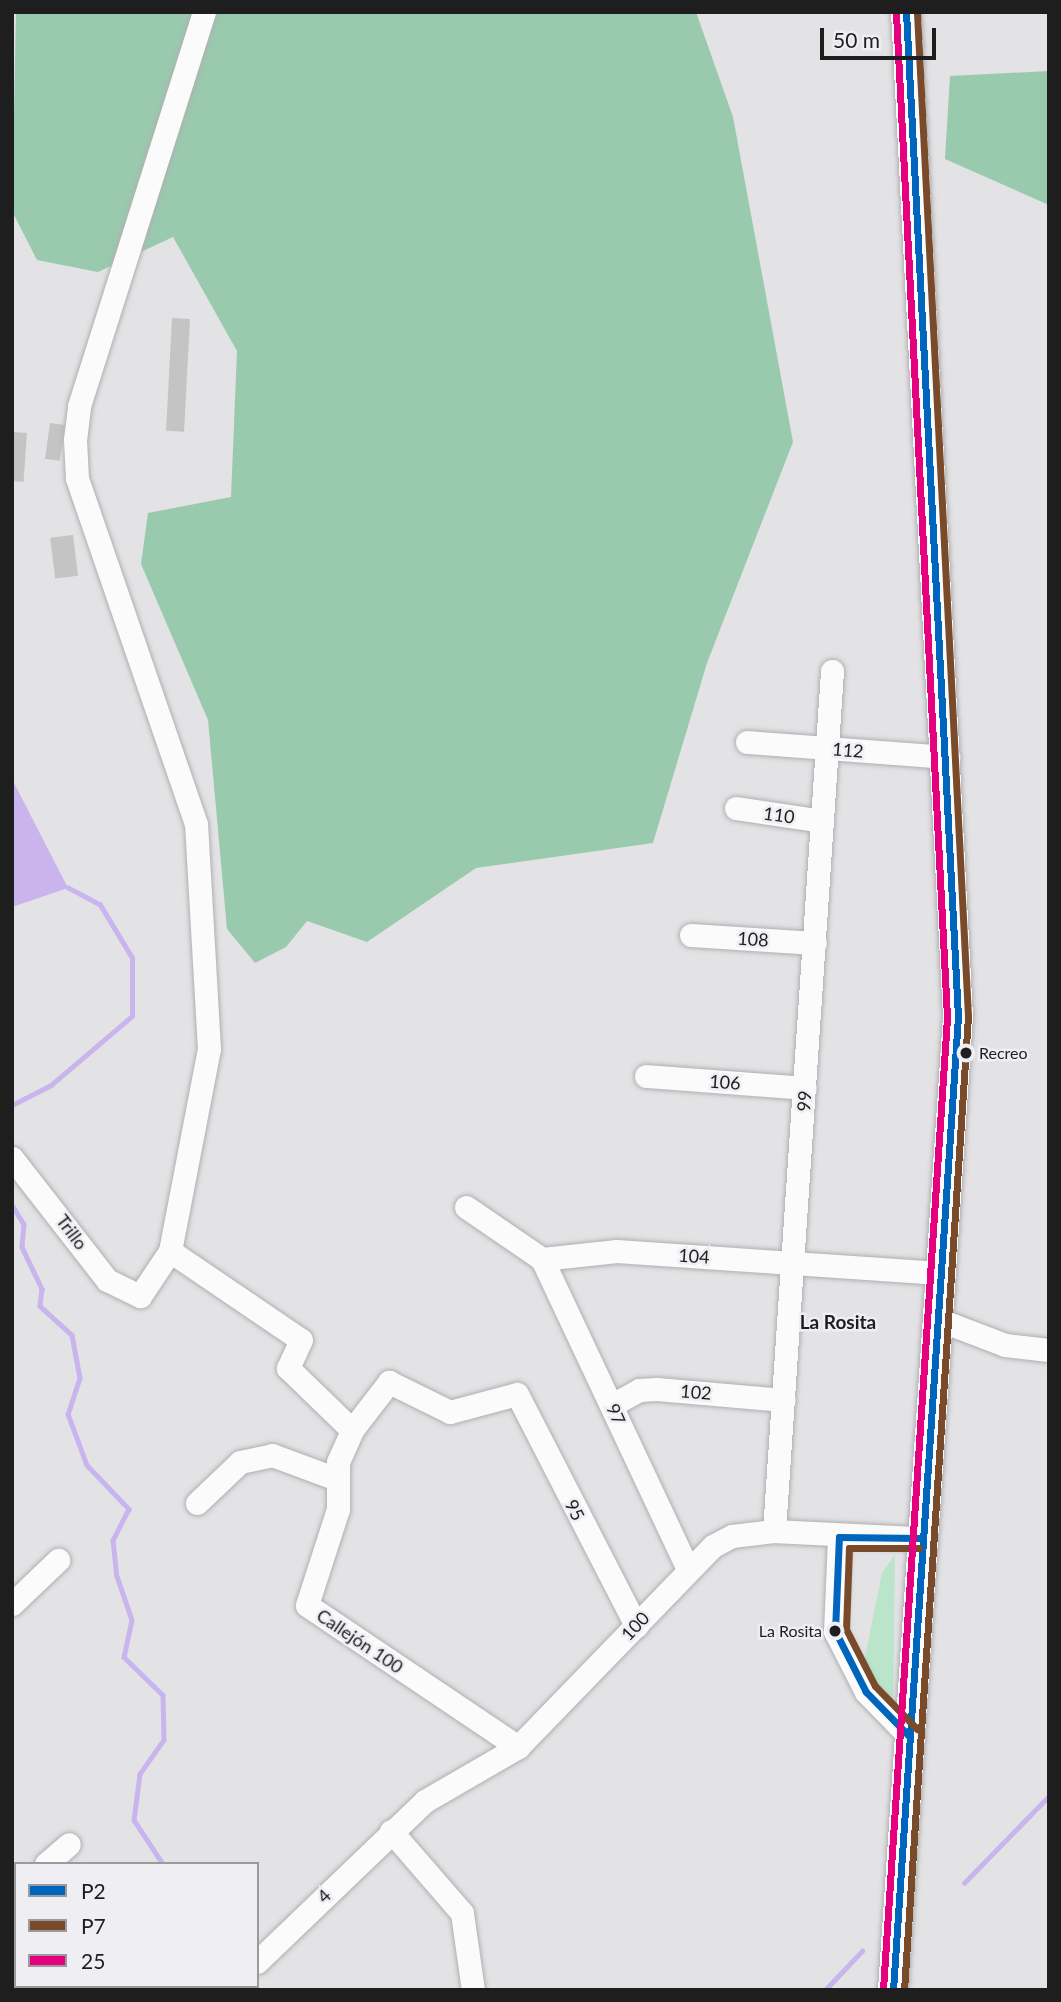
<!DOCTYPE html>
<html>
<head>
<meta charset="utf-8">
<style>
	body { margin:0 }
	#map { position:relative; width:1061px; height:2002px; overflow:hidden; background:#e3e2e4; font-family:Lato,sans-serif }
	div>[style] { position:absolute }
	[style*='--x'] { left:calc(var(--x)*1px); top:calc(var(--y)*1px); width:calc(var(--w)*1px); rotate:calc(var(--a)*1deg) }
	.green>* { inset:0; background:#bae5cb }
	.forest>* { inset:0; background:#99caae }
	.water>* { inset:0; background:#cab4ee }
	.stream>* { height:4.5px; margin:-2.25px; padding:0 2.25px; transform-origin:2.25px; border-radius:2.25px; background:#cab4ee }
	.building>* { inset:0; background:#c4c4c5; transform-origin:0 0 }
	.roads { filter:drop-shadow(0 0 2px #b0afb1) drop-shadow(0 0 2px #b0afb1) }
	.minor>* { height:23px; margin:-11.5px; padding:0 11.5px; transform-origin:11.5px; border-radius:11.5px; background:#fbfbfb }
	.major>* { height:30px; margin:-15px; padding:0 15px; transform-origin:15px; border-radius:15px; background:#fbfbfb }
	.bus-1>* { height:7px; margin:-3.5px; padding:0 3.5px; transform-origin:3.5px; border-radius:3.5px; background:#0065bd }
	.bus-2>* { height:7px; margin:-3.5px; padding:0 3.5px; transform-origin:3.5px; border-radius:3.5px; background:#7a4b2a }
	.bus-3>* { height:7px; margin:-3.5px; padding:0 3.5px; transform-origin:3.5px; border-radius:3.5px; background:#e5007d }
	.dots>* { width:19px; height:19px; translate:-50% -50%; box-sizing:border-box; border:4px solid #efeef3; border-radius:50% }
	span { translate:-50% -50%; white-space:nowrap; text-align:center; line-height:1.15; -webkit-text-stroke:5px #efeef3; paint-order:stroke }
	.bus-label { font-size:16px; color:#1e1e1f }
	.left { translate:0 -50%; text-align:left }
	.right { translate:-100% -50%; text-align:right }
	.street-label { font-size:18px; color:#1e1e1f }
	.neighbourhood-label { font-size:19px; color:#1e1e1f; font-weight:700 }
	.frame { position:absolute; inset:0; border:14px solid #1e1e1f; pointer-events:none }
	.legend { position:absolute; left:14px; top:1862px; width:245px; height:126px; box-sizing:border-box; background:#efeef3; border:2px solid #9b9b9e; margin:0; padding:9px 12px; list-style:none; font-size:21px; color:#1e1e1f }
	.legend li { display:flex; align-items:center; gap:14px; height:35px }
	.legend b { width:35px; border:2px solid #9b9b9e }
	.scale { position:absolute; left:820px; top:28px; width:116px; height:32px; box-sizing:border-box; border:4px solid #1e1e1f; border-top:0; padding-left:9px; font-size:21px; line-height:24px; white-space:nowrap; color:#1e1e1f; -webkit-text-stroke:5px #efeef3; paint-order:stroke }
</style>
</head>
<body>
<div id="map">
	<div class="green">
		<i style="clip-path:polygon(895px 1555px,893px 1712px,873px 1686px,865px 1657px,882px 1573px)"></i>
	</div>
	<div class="forest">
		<i style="clip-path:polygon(16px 12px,696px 12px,733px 117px,793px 442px,707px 663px,653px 843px,476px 868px,367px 942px,307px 921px,286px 947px,255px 963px,227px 929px,208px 720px,141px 564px,148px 513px,231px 497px,237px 351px,173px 237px,98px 272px,37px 260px,12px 211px)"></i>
		<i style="clip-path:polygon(1049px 71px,1049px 205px,945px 159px,950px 76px)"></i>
	</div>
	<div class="water">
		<i style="clip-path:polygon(12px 779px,68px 888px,12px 907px)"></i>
	</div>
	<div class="stream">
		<i style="--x:12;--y:1105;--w:44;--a:-27.1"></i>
		<i style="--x:51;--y:1085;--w:106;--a:-40.4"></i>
		<i style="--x:132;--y:1016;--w:58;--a:-90"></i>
		<i style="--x:132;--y:958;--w:62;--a:-121.1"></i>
		<i style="--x:100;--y:905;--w:36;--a:-152"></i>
		<i style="--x:12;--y:1205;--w:22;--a:58"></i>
		<i style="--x:24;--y:1224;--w:23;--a:95"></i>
		<i style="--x:22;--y:1247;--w:47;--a:64.5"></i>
		<i style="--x:42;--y:1289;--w:17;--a:97"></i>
		<i style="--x:40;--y:1306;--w:43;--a:42.2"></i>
		<i style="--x:72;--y:1335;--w:44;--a:79.5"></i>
		<i style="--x:80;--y:1378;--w:38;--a:108"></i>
		<i style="--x:68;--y:1414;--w:54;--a:69.6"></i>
		<i style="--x:87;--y:1465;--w:61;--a:46.3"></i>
		<i style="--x:129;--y:1509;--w:35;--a:117"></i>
		<i style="--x:113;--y:1540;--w:36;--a:84"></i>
		<i style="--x:117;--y:1576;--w:46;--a:71.2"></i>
		<i style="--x:132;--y:1620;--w:38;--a:102"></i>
		<i style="--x:124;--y:1657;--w:54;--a:44.3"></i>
		<i style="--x:163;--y:1695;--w:45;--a:88.7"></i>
		<i style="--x:164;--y:1740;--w:42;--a:125.2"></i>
		<i style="--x:140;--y:1774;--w:46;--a:97.4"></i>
		<i style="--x:134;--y:1820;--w:53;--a:56.6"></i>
		<i style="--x:964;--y:1883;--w:122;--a:-45.7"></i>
		<i style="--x:253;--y:1986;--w:5;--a:53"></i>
		<i style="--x:825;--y:1990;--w:54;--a:-46.5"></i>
	</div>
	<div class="building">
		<i style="left:172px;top:318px;width:18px;height:113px;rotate:3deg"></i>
		<i style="left:50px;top:423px;width:15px;height:36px;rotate:8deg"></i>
		<i style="left:13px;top:432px;width:14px;height:49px;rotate:4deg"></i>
		<i style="left:73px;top:535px;width:41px;height:23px;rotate:83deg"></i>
	</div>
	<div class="roads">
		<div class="minor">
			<i style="--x:747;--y:742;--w:202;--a:4.3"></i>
			<i style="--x:736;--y:808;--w:87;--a:8.6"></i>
			<i style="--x:691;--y:935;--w:124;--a:3.7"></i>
			<i style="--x:646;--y:1076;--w:159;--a:4.3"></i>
			<i style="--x:12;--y:1158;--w:155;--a:52.1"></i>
			<i style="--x:107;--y:1280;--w:37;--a:26"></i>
			<i style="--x:140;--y:1296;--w:54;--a:-56.3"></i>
			<i style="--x:170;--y:1251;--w:206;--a:-79.1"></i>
			<i style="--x:209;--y:1049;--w:225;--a:-93.3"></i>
			<i style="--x:196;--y:824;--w:366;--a:-109"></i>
			<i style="--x:77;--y:478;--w:38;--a:-93"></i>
			<i style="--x:75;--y:440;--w:34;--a:-83"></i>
			<i style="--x:79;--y:406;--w:413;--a:-72.4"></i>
			<i style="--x:466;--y:1207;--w:92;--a:34.4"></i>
			<i style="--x:542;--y:1259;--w:75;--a:-6.1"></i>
			<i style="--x:617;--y:1251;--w:323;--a:3.9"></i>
			<i style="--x:170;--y:1251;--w:158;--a:34.2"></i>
			<i style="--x:301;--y:1340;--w:31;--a:115"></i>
			<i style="--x:288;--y:1368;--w:89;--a:44.1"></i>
			<i style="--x:542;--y:1259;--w:343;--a:64.8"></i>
			<i style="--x:937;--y:1319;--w:73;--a:20.9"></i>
			<i style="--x:1005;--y:1345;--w:44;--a:6.5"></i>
			<i style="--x:612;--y:1405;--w:31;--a:-29"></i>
			<i style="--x:639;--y:1390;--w:18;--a:-3"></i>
			<i style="--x:657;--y:1389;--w:127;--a:5"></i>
			<i style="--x:197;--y:1503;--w:59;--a:-43.6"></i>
			<i style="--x:240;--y:1462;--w:33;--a:-12"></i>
			<i style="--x:272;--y:1455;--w:69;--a:20.3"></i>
			<i style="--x:774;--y:1531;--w:862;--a:-86.14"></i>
			<i style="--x:839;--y:1537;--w:94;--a:92.4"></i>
			<i style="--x:835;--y:1631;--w:68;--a:63.1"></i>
			<i style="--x:866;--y:1692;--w:62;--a:45.7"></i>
			<i style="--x:12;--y:1604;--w:64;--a:-43.7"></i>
			<i style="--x:518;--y:1747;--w:254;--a:-146.1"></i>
			<i style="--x:307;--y:1605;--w:101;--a:-72.1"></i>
			<i style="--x:338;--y:1509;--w:47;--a:-90"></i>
			<i style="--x:338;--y:1462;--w:35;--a:-66"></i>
			<i style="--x:352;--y:1430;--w:61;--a:-52.4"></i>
			<i style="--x:389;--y:1382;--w:68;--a:26.2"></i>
			<i style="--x:450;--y:1412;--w:69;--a:-15"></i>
			<i style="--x:517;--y:1394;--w:261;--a:62.8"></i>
			<i style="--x:391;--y:1831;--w:108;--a:49.1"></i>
			<i style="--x:462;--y:1913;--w:78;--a:81.9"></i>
			<i style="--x:46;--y:1864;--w:30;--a:-41"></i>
			<i style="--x:12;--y:1893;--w:5;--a:-37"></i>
			<i style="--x:12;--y:1912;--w:6;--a:45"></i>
			<i style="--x:257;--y:1962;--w:233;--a:-43.8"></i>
			<i style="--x:425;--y:1801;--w:108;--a:-30.1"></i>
			<i style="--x:518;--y:1747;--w:280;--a:-45.9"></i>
			<i style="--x:713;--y:1546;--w:21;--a:-28"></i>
			<i style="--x:732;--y:1536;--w:42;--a:-6.8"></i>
			<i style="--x:774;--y:1531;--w:145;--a:2.8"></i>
			<i style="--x:76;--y:1986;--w:5;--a:53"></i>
			<i style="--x:227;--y:1990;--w:6;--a:-45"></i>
		</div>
		<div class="major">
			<i style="--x:893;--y:1990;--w:975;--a:-86.18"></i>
			<i style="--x:958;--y:1017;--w:1006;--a:-92.96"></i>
		</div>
	</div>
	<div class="bus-1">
		<i style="--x:909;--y:1736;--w:62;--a:-134.3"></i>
		<i style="--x:866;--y:1692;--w:68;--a:-116.9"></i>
		<i style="--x:835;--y:1631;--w:94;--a:-87.6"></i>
		<i style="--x:839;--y:1537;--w:80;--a:0.7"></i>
		<i style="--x:893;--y:1990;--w:975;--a:-86.18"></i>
		<i style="--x:958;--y:1017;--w:1006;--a:-92.96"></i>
	</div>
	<div class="bus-2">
		<i style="--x:917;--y:1729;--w:60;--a:-134.3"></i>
		<i style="--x:875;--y:1686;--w:64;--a:-117"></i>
		<i style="--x:846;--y:1629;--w:81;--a:-87.9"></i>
		<i style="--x:849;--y:1548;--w:70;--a:0"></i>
		<i style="--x:904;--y:1990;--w:976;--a:-86.24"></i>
		<i style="--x:968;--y:1016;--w:1005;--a:-92.91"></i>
	</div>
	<div class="bus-3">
		<i style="--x:883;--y:1989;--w:974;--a:-86.23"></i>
		<i style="--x:947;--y:1017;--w:1005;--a:-92.91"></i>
	</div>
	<div class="dots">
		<i style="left:966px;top:1053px;background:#1e1e1f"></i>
		<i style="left:835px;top:1631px;background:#1e1e1f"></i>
	</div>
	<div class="bus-label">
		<span class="left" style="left:979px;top:1053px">Recreo</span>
		<span class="right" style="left:822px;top:1631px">La Rosita</span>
	</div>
	<div class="street-label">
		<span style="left:848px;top:750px;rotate:5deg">112</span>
		<span style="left:779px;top:815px;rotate:8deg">110</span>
		<span style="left:753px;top:939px;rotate:4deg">108</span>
		<span style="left:725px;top:1082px;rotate:4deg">106</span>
		<span style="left:804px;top:1101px;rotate:-86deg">99</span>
		<span style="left:72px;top:1232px;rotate:53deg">Trillo</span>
		<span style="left:694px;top:1256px;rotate:4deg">104</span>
		<span style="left:696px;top:1392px;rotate:5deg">102</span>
		<span style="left:616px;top:1414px;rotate:66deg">97</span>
		<span style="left:575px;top:1510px;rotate:63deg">95</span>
		<span style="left:635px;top:1626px;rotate:-47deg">100</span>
		<span style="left:360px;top:1641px;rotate:34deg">Callejón 100</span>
		<span style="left:324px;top:1896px;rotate:-44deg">4</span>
	</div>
	<div class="neighbourhood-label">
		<span style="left:838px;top:1322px">La Rosita</span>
	</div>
	<div class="frame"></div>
	<ul class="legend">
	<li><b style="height:9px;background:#0065bd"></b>P2</li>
	<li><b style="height:9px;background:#7a4b2a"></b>P7</li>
	<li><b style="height:9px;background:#e5007d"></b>25</li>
	</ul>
	<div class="scale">50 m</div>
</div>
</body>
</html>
